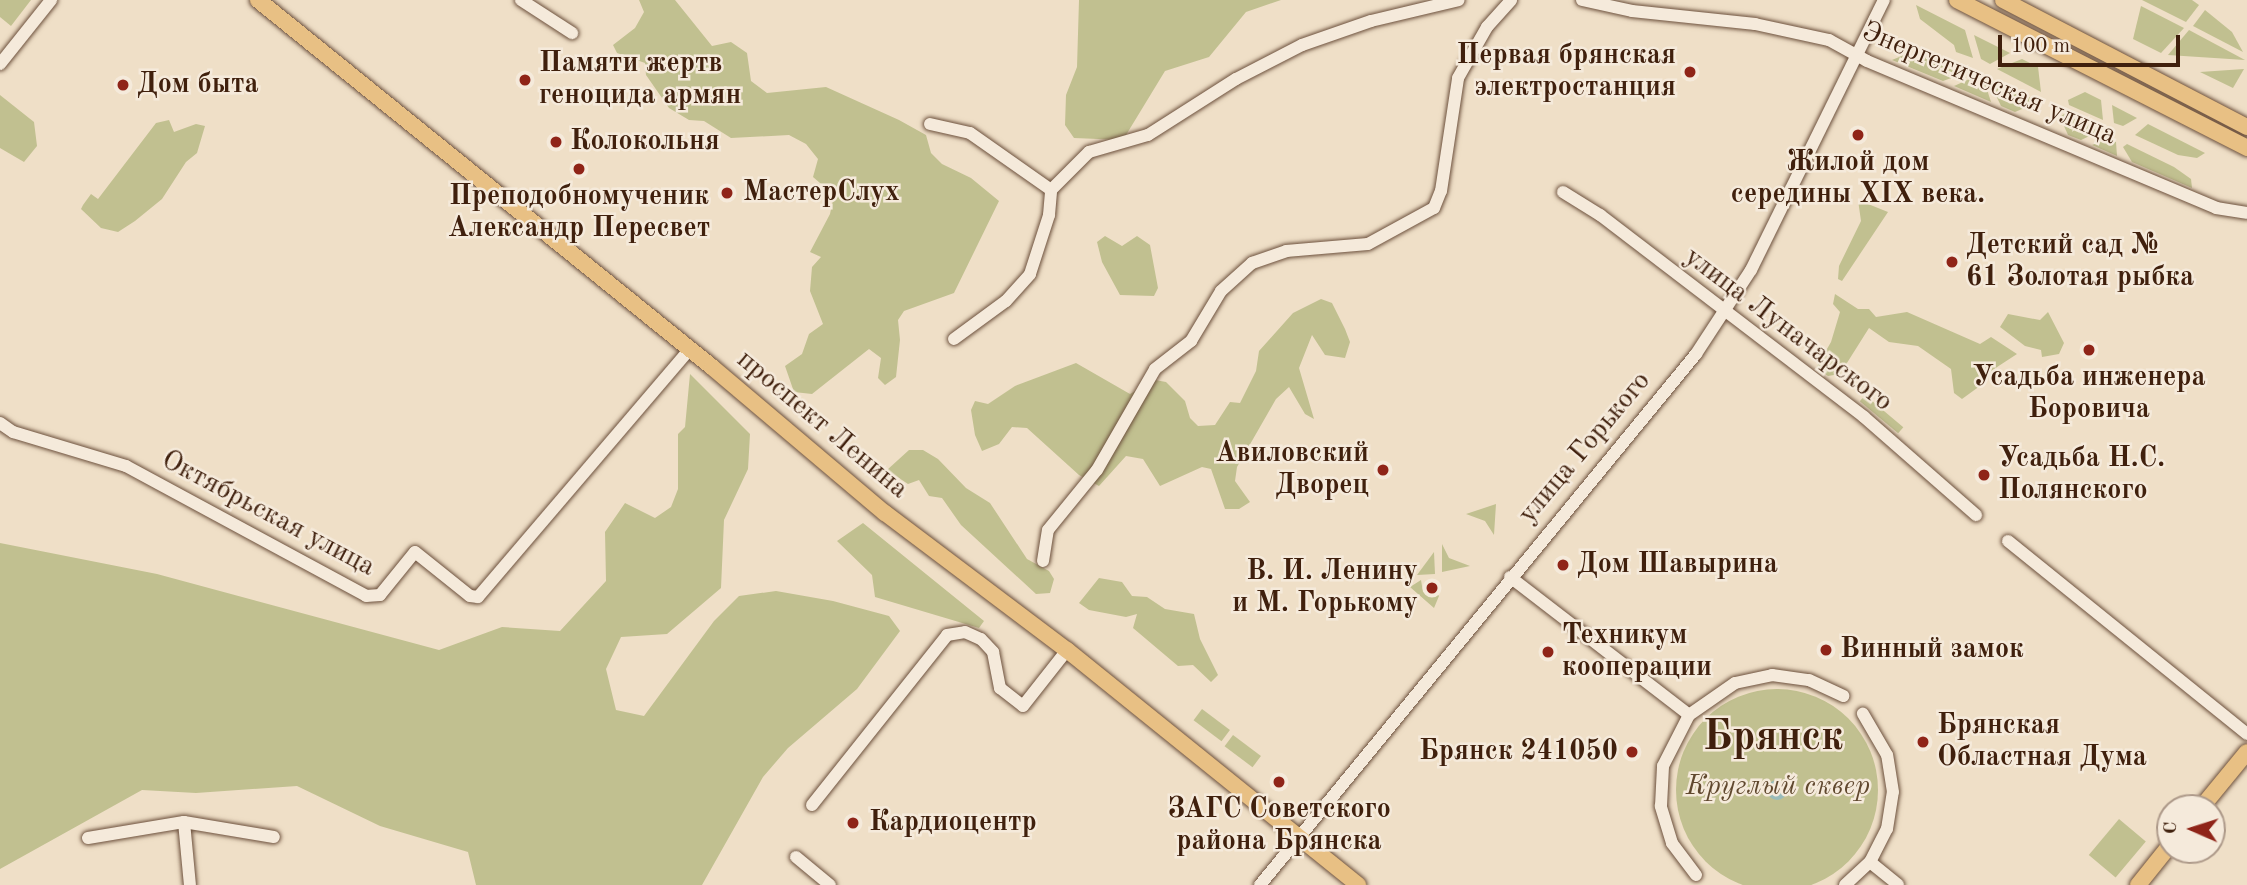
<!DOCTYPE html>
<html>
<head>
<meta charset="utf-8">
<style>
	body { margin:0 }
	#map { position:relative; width:2247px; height:885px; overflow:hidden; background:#efdfc7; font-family:"Old Standard TT",serif }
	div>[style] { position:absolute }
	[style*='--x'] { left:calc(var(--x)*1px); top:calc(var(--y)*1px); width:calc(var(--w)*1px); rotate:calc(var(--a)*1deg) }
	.green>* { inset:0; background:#c1c090; transform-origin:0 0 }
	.round { border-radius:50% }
	.water>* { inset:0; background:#9abcba }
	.roads { filter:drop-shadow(0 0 2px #6c503c) drop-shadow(0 0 2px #6c503c) }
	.minor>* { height:12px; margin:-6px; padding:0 6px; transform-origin:6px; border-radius:6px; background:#f5eadb }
	.major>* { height:16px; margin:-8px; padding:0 8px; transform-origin:8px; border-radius:8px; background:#e8c084 }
	.dots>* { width:19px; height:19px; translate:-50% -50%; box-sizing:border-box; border:4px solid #f5eadb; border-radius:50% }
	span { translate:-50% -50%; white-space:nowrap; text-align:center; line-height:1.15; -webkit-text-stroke:5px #f5eadb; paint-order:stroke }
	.poi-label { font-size:28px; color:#40200d; font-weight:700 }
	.right { translate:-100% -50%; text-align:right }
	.left { translate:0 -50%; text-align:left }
	.street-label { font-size:28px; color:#40200d }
	.park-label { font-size:28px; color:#60482e; font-style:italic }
	.town-label { font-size:42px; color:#40200d; font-weight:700 }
	.north { position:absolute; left:2156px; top:794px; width:70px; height:70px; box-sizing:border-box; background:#f5eadb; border:2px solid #ad9989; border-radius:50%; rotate:273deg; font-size:19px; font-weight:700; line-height:28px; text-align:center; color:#40200d }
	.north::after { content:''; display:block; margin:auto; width:24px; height:32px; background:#8f2418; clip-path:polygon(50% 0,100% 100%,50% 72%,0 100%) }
	.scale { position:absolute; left:1998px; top:35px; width:182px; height:32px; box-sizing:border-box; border:4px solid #40200d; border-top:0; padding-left:9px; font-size:21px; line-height:24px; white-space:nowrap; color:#40200d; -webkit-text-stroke:5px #f5eadb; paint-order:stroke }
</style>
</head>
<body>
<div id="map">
	<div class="green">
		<i style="clip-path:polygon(0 0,31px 0,11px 26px,0 17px)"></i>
		<i style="clip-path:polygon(639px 0,675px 0,712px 46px,731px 42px,747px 53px,751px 81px,767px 93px,826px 87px,899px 120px,926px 135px,931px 153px,942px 164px,971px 178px,999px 201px,954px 293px,904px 311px,898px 320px,900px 340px,896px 377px,885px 385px,878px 378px,881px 358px,869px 349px,812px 394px,794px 392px,785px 366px,802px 354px,809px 334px,823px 324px,810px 291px,812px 267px,821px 257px,810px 252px,830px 214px,834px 195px,813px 177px,818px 159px,806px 144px,789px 135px,731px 138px,704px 121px,689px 120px,669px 108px,646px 75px,645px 63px,617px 53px,613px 45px,635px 28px,644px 12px)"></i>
		<i style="clip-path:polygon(1079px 0,1281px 0,1246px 12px,1209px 57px,1165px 71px,1123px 140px,1074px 138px,1065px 125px,1066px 95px,1077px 67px)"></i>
		<i style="clip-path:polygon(2142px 0,2192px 0,2199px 5px,2186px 22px)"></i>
		<i style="clip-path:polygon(1916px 5px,1965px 30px,1973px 58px,1956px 52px,1954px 45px,1920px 19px)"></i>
		<i style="clip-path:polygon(2141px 6px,2184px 28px,2161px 53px,2133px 39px)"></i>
		<i style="clip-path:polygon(2205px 10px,2232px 32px,2243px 52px,2193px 26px)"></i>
		<i style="clip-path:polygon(2189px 30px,2245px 60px,2168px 55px)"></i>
		<i style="clip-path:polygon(1974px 35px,2010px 53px,1990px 64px,1981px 59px)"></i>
		<i style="clip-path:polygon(1904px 55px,1954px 61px,1968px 72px,1943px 81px,1892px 60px)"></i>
		<i style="clip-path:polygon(2022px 59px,2038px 67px,2041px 92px,1997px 69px)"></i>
		<i style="clip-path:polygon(2244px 69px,2233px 88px,2200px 72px)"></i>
		<i style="clip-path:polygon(1974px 77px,1984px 80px,1991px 102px,1954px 86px)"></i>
		<i style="clip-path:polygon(1995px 81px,2039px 102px,2015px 112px,2001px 106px,1991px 85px)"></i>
		<i style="clip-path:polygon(2085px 92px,2101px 100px,2103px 120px,2069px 105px,2068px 100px)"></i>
		<i style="clip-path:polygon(0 95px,34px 122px,37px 146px,24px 162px,0 148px)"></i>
		<i style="clip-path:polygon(2112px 105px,2137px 118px,2123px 126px,2114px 123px)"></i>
		<i style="clip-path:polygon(2064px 114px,2100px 131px,2081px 140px,2068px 135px,2060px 117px)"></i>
		<i style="clip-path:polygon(169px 120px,174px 132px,196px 124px,205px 126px,197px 153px,186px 162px,162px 199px,135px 221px,118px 232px,101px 228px,81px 209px,83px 205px,91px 194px,98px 199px,156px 123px)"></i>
		<i style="clip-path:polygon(2148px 124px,2205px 153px,2197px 158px,2178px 155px,2135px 135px)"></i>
		<i style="clip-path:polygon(2107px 139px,2116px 142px,2117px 156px,2092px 145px)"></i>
		<i style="clip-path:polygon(2127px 144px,2174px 167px,2191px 179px,2192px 188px,2132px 162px,2123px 147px)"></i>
		<i style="clip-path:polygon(1858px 200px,1888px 212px,1842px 281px,1838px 279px,1839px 266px,1861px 221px)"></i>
		<i style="clip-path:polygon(1105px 236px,1122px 246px,1137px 236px,1150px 245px,1158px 288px,1154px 296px,1120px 295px,1102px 262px,1097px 242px)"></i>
		<i style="clip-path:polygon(1835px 294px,1858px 309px,1869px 309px,1876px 317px,1907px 312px,1980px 344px,1991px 337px,2017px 354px,1991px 371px,1984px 383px,1962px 399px,1954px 393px,1951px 369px,1918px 346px,1889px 342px,1869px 328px,1840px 374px,1828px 376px,1816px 368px,1831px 342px,1840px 312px,1833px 304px)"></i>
		<i style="clip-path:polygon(1321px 299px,1332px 303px,1345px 329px,1350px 342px,1345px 358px,1325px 355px,1312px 335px,1299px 368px,1314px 419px,1305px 414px,1289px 387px,1276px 399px,1237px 467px,1235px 481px,1250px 502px,1239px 509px,1225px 509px,1211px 469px,1202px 467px,1160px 486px,1143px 459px,1126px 456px,1099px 486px,1079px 475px,1027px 428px,1012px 427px,999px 444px,982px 451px,975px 435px,971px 410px,975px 401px,988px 404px,1015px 386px,1076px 363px,1130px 394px,1155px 380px,1166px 382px,1185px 401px,1190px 418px,1198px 426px,1215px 425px,1230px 402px,1240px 403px,1256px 371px,1259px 351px,1293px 313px)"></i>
		<i style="clip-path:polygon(2048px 312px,2064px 343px,2059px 354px,2042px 357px,2041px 350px,2025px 346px,2000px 327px,2008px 314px,2040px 320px)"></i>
		<i style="clip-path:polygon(690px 374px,750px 434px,748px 469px,724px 520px,721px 588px,667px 634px,621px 637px,606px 669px,616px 710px,644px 716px,714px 621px,739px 596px,776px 591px,833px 601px,889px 616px,900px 631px,857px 689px,788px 748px,763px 777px,702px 885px,476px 885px,468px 852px,380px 826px,297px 786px,196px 793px,142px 790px,0 869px,0 543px,157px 574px,439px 650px,502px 627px,560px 631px,606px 581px,605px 532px,625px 503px,655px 518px,671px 507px,678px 489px,678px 434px,685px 427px)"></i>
		<i style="left:1865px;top:395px;width:50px;height:8px;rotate:40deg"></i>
		<i style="clip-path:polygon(909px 450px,923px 450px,938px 459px,966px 488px,990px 503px,1027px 559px,1049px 571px,1054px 579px,1050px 593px,1036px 594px,961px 525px,942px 498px,929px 496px,919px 480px,908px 484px,887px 470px)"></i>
		<i style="clip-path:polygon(1496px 504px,1494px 535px,1485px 521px,1466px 514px)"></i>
		<i style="clip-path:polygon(863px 523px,984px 621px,979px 628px,875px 597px,872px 575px,837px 541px)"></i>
		<i style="clip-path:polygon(1442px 544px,1449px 558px,1470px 566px,1442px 572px)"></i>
		<i style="clip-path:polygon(1434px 552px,1435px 574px,1417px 575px)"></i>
		<i style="clip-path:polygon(1099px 578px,1122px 582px,1132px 596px,1147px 597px,1165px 609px,1194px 614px,1200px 639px,1218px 675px,1211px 682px,1193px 665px,1178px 666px,1133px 628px,1137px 614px,1126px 617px,1089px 610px,1079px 603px)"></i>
		<i style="clip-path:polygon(1421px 580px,1423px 592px,1435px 591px,1439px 596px,1434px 608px,1410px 587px)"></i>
		<i class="round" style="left:1676px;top:689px;width:202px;height:202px"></i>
		<i style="left:1202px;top:709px;width:35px;height:14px;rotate:37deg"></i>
		<i style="left:1233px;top:735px;width:35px;height:14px;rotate:37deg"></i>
		<i style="left:2119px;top:819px;width:35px;height:47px;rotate:40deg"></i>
	</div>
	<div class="water">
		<i class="round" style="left:1767px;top:780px;width:20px;height:20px"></i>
	</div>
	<div class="roads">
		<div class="minor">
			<i style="--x:521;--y:0;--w:61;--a:32.9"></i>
			<i style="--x:1582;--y:0;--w:51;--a:12.4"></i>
			<i style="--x:1632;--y:11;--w:124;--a:6"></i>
			<i style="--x:1755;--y:24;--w:76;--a:12.2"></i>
			<i style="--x:1829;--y:40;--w:43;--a:28.9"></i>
			<i style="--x:1867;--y:61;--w:379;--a:22.8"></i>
			<i style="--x:2216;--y:208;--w:31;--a:9"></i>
			<i style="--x:0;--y:64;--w:82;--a:-51.4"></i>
			<i style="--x:930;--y:124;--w:41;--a:12.7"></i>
			<i style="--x:970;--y:133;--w:99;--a:35.1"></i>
			<i style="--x:1563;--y:192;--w:44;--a:31.9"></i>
			<i style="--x:1600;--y:215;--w:332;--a:37.4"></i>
			<i style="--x:1864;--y:417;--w:149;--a:41.2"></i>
			<i style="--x:954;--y:339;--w:64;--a:-36.2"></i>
			<i style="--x:1006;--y:301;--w:36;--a:-48"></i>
			<i style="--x:1030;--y:274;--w:62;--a:-72.1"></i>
			<i style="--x:1049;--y:215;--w:25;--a:-85"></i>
			<i style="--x:1051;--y:190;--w:54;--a:-45"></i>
			<i style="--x:1089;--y:152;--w:61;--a:-16.1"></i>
			<i style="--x:1148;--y:135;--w:104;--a:-32.5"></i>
			<i style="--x:1236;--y:79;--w:74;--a:-27.3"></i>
			<i style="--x:1302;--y:45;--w:73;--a:-19.2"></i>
			<i style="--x:1371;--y:21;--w:90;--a:-13.4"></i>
			<i style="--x:0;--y:423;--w:16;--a:35"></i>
			<i style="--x:13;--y:432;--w:118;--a:16.7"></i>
			<i style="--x:126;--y:466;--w:273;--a:28.4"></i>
			<i style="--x:366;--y:596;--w:14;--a:-4"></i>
			<i style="--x:380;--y:595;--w:55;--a:-50.9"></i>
			<i style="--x:415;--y:552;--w:70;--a:38.7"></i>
			<i style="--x:470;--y:596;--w:8;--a:7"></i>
			<i style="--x:478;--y:597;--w:326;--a:-49.5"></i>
			<i style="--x:2008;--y:541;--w:307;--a:38.9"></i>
			<i style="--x:1043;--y:561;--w:31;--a:-81"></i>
			<i style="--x:1048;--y:530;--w:77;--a:-50.8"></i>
			<i style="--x:1097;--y:470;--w:116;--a:-60.1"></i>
			<i style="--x:1155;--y:369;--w:46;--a:-37.9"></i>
			<i style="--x:1191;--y:341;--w:58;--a:-59"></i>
			<i style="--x:1221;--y:291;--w:42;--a:-42.1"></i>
			<i style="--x:1252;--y:263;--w:36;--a:-19"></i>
			<i style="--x:1286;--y:251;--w:82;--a:-4.9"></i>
			<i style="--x:1368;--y:244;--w:75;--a:-28.6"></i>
			<i style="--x:1434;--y:208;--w:18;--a:-68"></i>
			<i style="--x:1441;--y:191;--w:114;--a:-81.4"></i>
			<i style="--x:1458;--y:78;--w:59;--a:-60.4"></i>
			<i style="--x:1487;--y:27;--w:36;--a:-48"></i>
			<i style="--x:1510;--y:577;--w:226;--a:37.6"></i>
			<i style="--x:812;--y:805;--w:217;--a:-51.5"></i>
			<i style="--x:947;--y:635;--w:18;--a:-9"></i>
			<i style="--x:965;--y:632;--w:17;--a:24"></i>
			<i style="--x:981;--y:639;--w:18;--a:47"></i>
			<i style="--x:993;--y:652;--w:37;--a:79"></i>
			<i style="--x:1000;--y:688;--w:29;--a:38"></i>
			<i style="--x:1023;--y:706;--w:71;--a:-51.8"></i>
			<i style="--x:184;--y:822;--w:63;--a:84.6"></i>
			<i style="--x:88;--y:838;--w:97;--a:-9.5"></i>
			<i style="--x:184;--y:822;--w:91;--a:9.5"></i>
			<i style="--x:796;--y:857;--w:44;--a:39.5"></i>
			<i style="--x:1870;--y:862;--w:36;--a:39"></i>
			<i style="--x:1696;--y:875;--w:40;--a:-127"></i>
			<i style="--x:1672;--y:843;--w:39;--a:-107"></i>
			<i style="--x:1661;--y:806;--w:40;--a:-87.1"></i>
			<i style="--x:1663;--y:766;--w:57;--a:-63"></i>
			<i style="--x:1689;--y:715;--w:56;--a:-34.8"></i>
			<i style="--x:1735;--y:683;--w:38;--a:-12"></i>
			<i style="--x:1772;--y:675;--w:37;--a:8"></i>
			<i style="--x:1809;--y:680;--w:38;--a:25"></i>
			<i style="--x:1260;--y:885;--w:687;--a:-50.61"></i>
			<i style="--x:1696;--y:354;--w:100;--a:-56.8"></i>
			<i style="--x:1751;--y:270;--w:301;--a:-63.8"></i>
			<i style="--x:1845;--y:885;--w:34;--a:-43"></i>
			<i style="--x:1870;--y:862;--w:37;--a:-63"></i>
			<i style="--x:1887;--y:829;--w:37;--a:-81"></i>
			<i style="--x:1893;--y:792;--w:37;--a:-99"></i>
			<i style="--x:1887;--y:755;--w:48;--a:-120.3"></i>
		</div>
		<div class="major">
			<i style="--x:258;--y:0;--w:584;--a:38.95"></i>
			<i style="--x:712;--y:367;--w:226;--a:40.2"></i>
			<i style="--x:885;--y:513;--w:228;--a:37"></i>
			<i style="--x:1067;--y:650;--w:374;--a:38.9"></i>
			<i style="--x:1957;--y:0;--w:326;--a:27"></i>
			<i style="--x:2003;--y:0;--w:275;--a:27.5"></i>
			<i style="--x:2201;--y:808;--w:72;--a:-50.6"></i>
			<i style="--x:2138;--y:885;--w:51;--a:-51.3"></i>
		</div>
	</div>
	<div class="dots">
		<i style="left:1690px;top:72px;background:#8f2418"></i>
		<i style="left:525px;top:80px;background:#8f2418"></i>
		<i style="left:123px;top:85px;background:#8f2418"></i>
		<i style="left:1858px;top:135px;background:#8f2418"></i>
		<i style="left:556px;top:142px;background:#8f2418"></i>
		<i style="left:579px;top:169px;background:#8f2418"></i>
		<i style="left:727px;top:193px;background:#8f2418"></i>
		<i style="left:1952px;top:262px;background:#8f2418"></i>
		<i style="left:2089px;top:350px;background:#8f2418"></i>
		<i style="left:1383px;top:470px;background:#8f2418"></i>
		<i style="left:1984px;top:475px;background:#8f2418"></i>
		<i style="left:1563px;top:565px;background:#8f2418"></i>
		<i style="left:1432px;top:588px;background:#8f2418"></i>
		<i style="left:1826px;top:650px;background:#8f2418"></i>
		<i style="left:1548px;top:652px;background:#8f2418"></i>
		<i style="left:1923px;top:742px;background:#8f2418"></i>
		<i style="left:1632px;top:752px;background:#8f2418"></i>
		<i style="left:1279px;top:782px;background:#8f2418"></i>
		<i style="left:853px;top:823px;background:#8f2418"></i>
	</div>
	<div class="poi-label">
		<span class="right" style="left:1676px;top:72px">Первая брянская<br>электростанция</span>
		<span class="left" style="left:539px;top:80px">Памяти жертв<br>геноцида армян</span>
		<span class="left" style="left:137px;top:85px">Дом быта</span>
		<span class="left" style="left:570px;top:142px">Колокольня</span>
		<span style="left:1858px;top:179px">Жилой дом<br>середины XIX века.</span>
		<span class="left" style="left:743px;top:193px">МастерСлух</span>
		<span style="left:579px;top:213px">Преподобномученик<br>Александр Пересвет</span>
		<span class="left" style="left:1966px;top:262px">Детский сад №<br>61 Золотая рыбка</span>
		<span style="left:2089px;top:394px">Усадьба инженера<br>Боровича</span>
		<span class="right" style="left:1369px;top:470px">Авиловский<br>Дворец</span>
		<span class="left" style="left:1998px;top:475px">Усадьба Н.С.<br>Полянского</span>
		<span class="left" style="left:1577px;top:565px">Дом Шавырина</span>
		<span class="right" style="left:1418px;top:588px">В. И. Ленину<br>и М. Горькому</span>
		<span class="left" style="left:1562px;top:652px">Техникум<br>кооперации</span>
		<span class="left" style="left:1840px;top:650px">Винный замок</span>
		<span class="left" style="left:1937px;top:742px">Брянская<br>Областная Дума</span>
		<span class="right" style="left:1618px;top:752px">Брянск 241050</span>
		<span style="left:1279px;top:826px">ЗАГС Советского<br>района Брянска</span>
		<span class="left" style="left:869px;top:823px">Кардиоцентр</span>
	</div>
	<div class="street-label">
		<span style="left:1989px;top:84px;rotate:23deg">Энергетическая улица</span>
		<span style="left:1788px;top:330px;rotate:37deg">улица Луначарского</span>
		<span style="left:822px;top:425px;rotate:40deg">проспект Ленина</span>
		<span style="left:1585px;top:448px;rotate:-50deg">улица Горького</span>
		<span style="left:268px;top:514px;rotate:28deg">Октябрьская улица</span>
	</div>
	<div class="park-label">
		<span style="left:1778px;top:787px">Круглый сквер</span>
	</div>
	<div class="town-label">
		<span style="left:1773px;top:738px">Брянск</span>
	</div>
	<div class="north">С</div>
	<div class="scale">100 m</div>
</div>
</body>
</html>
